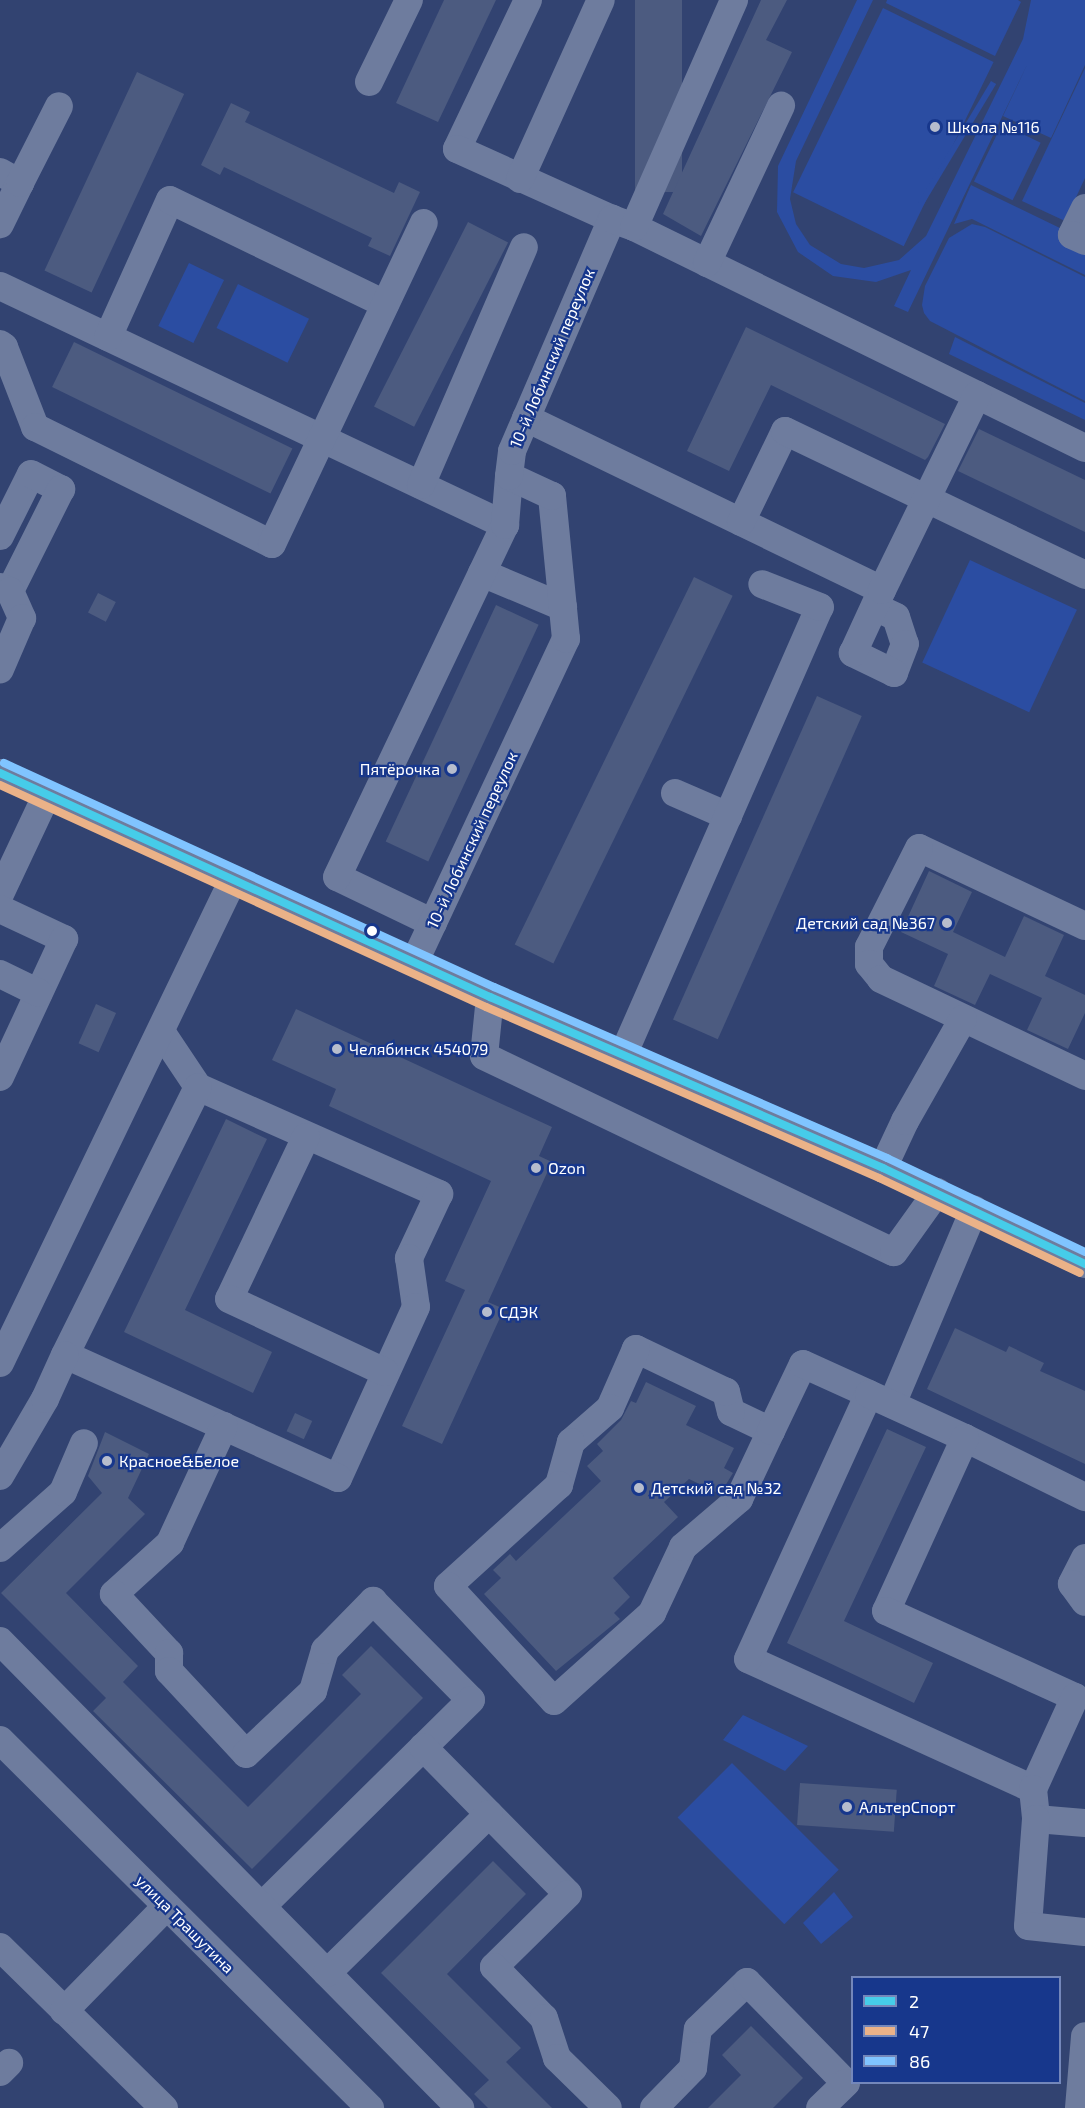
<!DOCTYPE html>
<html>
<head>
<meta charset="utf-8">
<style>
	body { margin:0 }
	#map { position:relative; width:1085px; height:2108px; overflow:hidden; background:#324371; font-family:"Exo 2",sans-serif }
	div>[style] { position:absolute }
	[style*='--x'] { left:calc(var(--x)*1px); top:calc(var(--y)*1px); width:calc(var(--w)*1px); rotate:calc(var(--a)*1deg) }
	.green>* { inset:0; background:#2b4da2; transform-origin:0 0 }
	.building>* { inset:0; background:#4c5b80; transform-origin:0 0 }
	.minor>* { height:28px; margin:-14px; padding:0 14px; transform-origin:14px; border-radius:14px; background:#6e7c9e }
	.bus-1>* { height:8px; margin:-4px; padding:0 4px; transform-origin:4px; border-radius:4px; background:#46cce9 }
	.bus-2>* { height:8px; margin:-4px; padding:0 4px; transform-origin:4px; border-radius:4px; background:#ebb288 }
	.bus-3>* { height:8px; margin:-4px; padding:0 4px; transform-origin:4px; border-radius:4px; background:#80c4ff }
	.dots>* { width:16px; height:16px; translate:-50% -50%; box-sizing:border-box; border:3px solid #17378c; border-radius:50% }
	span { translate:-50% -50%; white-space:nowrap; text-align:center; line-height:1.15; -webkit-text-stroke:4.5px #17378c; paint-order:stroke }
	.poi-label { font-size:16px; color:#fff }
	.left { translate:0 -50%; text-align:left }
	.right { translate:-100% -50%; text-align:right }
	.street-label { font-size:16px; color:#fff }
	.legend { position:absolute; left:851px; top:1976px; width:210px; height:108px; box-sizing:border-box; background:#17378c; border:2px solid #7487ba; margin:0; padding:8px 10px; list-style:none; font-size:18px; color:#fff }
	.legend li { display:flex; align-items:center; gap:12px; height:30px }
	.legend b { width:30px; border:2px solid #7487ba }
</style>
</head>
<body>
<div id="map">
	<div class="green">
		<i style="clip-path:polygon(857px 0,873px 0,796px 161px,790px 199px,796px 224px,810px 245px,841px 264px,864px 268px,899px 260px,926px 236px,1023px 39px,1031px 0,1085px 0,1085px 65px,1051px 138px,1003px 116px,1027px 65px,908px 312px,894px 306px,911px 270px,876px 282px,833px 276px,798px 252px,777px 212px,778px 166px)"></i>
		<i style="clip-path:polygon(887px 0,1018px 0,1021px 2px,995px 56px,886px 3px)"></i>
		<i style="left:883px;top:8px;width:123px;height:205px;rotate:26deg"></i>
		<i style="clip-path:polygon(1085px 68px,1085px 178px,1065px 221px,1022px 201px)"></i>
		<i style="left:991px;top:81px;width:6px;height:142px;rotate:31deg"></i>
		<i style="left:1002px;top:124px;width:43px;height:64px;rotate:26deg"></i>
		<i style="clip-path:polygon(971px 185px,1062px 229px,1058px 238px,1085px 251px,1085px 275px,972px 219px,954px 224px)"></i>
		<i style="clip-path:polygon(972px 224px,985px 227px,1085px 277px,1085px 401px,930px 321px,924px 313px,922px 305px,925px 286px,949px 238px)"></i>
		<i style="left:189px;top:263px;width:39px;height:70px;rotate:26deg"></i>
		<i style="left:238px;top:284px;width:79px;height:49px;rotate:26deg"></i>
		<i style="clip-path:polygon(955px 337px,1085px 403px,1085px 420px,949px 354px)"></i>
		<i style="left:970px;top:560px;width:118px;height:113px;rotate:25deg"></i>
		<i style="clip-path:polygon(743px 1715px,808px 1746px,785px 1771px,723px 1740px)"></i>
		<i style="left:732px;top:1763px;width:151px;height:77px;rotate:45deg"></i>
		<i style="clip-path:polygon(834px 1892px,853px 1917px,821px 1944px,803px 1923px)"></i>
	</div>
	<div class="building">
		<i style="clip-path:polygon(444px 0,496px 0,438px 122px,396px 103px)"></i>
		<i style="left:635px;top:0;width:47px;height:192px"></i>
		<i style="clip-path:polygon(761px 0,787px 0,766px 40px,792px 52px,701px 236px,663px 214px)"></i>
		<i style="left:137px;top:72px;width:52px;height:219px;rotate:25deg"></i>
		<i style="clip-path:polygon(231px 103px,250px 112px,245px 122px,394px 193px,399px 182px,420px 192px,390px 256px,368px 246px,372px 238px,224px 167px,220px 175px,201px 165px)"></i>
		<i style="left:468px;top:222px;width:45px;height:207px;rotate:27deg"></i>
		<i style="clip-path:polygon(746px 327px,945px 424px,928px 457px,925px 460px,771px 385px,729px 471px,687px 451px)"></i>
		<i style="left:74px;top:342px;width:243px;height:50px;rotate:26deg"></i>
		<i style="clip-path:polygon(979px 429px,1085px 480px,1085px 532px,958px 471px)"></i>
		<i style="left:694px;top:577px;width:43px;height:409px;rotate:26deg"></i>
		<i style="left:98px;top:593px;width:20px;height:22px;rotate:27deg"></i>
		<i style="left:496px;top:605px;width:47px;height:261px;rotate:25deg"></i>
		<i style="left:817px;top:696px;width:49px;height:354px;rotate:24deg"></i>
		<i style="clip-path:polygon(929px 871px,972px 892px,953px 932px,1005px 957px,1024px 916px,1064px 935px,1045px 976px,1085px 995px,1085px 1013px,1068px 1049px,1027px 1030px,1042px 998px,990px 974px,975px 1005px,934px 986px,948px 954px,901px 932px)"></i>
		<i style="left:96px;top:1004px;width:22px;height:43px;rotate:24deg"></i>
		<i style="clip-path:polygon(296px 1009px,552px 1127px,539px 1156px,552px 1162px,488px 1302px,504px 1309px,442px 1444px,402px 1426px,465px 1290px,445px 1281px,491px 1181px,329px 1106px,336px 1089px,272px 1060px)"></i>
		<i style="clip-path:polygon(226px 1119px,267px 1139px,185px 1310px,272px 1352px,253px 1393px,124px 1332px)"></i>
		<i style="clip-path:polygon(955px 1328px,1006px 1352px,1009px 1346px,1044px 1363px,1040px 1371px,1085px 1391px,1085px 1464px,927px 1389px)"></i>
		<i style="clip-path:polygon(646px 1382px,696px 1406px,686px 1425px,734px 1448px,724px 1468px,733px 1473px,720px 1494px,689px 1479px,664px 1502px,678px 1517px,613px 1578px,630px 1597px,614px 1613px,620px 1619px,556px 1671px,484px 1594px,501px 1578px,493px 1570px,510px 1554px,516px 1561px,601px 1481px,587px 1466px,603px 1451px,597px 1444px,621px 1420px,631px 1401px,636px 1403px)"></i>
		<i style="left:295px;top:1413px;width:19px;height:20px;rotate:25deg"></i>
		<i style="clip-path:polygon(887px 1429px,926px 1447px,844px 1621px,933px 1663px,914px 1703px,787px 1643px)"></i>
		<i style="clip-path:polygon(105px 1432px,149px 1454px,128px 1498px,145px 1514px,66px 1593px,138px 1666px,123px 1682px,248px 1807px,361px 1694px,342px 1675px,371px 1646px,423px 1698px,252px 1869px,93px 1711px,106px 1698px,1px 1593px,102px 1493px,88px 1476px)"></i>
		<i style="left:800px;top:1783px;width:97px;height:42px;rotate:4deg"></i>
		<i style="clip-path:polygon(493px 1861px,526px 1894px,447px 1974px,521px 2048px,506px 2062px,552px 2108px,488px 2108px,474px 2094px,489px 2080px,381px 1973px)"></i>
		<i style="clip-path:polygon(751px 2026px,803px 2078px,773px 2108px,708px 2108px,741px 2075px,722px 2055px)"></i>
	</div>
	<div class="minor">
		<i style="--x:528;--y:0;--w:165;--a:115.5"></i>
		<i style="--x:457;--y:149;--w:170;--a:24.3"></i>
		<i style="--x:369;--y:82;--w:91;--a:-64"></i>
		<i style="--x:0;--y:172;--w:23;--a:29"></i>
		<i style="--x:20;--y:183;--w:46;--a:116"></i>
		<i style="--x:520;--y:179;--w:196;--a:-65.7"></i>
		<i style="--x:20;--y:183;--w:86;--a:-63.1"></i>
		<i style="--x:1085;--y:208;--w:30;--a:116"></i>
		<i style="--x:1072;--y:235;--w:14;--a:25"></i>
		<i style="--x:634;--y:227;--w:502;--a:26.11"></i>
		<i style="--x:707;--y:263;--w:174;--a:-64.8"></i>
		<i style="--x:0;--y:286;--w:559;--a:25.33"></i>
		<i style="--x:108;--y:337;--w:150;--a:-65.7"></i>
		<i style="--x:170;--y:200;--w:239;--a:25.8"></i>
		<i style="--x:0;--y:344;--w:5;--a:37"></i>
		<i style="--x:4;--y:347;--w:86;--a:68.8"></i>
		<i style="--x:35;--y:427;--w:264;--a:26.3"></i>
		<i style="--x:272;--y:544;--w:355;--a:-64.7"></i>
		<i style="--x:526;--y:418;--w:395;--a:25.8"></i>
		<i style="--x:421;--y:485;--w:259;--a:-66.6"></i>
		<i style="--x:741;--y:522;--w:101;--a:-64.2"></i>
		<i style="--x:785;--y:431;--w:333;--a:25.6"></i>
		<i style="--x:0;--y:536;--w:69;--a:-63.4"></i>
		<i style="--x:31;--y:474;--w:34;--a:27"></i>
		<i style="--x:61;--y:489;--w:114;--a:116.6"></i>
		<i style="--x:482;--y:573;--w:88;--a:22.8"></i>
		<i style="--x:0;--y:587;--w:11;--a:22"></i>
		<i style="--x:10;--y:591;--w:30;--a:66"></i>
		<i style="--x:22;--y:618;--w:56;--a:113.3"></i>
		<i style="--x:875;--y:607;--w:23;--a:25"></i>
		<i style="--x:896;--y:617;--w:28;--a:72"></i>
		<i style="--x:905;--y:644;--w:31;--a:111"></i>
		<i style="--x:894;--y:673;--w:46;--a:-154"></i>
		<i style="--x:853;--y:653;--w:69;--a:-65.3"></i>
		<i style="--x:882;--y:590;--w:217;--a:-64"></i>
		<i style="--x:0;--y:773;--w:539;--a:24.57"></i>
		<i style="--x:490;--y:997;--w:429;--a:23.5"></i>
		<i style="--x:883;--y:1168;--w:224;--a:25.4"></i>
		<i style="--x:675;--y:793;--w:58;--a:23.5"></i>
		<i style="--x:0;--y:894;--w:110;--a:-64.8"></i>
		<i style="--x:0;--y:909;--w:71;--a:25.1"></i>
		<i style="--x:64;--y:939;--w:152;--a:114.9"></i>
		<i style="--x:433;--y:923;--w:106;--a:-154.4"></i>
		<i style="--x:337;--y:877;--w:390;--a:-64.5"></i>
		<i style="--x:505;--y:525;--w:49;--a:-85.3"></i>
		<i style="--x:1085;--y:926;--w:183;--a:-154.8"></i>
		<i style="--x:919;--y:848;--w:111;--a:116.8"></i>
		<i style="--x:869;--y:947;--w:17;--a:90"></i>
		<i style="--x:869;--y:964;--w:19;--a:51"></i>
		<i style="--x:881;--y:979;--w:226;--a:25.4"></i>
		<i style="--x:415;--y:961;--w:356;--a:-64.9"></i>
		<i style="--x:566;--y:639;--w:144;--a:-95.6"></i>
		<i style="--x:552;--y:496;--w:47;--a:-155.1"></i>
		<i style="--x:509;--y:476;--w:25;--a:-83"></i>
		<i style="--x:512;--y:451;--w:253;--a:-66.7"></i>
		<i style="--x:612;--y:219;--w:23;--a:20"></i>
		<i style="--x:634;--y:227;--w:248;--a:-66.2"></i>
		<i style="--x:0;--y:974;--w:43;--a:26"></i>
		<i style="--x:490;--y:997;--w:59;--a:95.8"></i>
		<i style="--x:484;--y:1056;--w:454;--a:25.6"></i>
		<i style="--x:894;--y:1252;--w:74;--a:-54.4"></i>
		<i style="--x:162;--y:1033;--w:65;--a:56.3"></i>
		<i style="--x:198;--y:1087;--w:264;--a:23.9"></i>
		<i style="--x:439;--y:1194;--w:71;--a:115.1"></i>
		<i style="--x:409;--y:1258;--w:49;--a:81.9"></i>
		<i style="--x:416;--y:1307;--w:188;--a:114.5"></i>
		<i style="--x:338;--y:1478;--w:299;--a:-155.7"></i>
		<i style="--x:65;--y:1355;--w:299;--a:-63.6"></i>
		<i style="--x:623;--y:1055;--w:489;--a:-66.3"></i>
		<i style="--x:820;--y:607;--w:62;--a:-158.4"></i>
		<i style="--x:306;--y:1137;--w:179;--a:115.4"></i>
		<i style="--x:229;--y:1299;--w:172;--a:25.1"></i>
		<i style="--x:883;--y:1168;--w:52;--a:-64.9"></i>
		<i style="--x:905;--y:1121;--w:117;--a:-60.4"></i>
		<i style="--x:0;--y:1363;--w:534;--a:-64.25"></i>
		<i style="--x:892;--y:1404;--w:211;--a:-67.1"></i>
		<i style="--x:224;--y:1426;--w:129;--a:114.8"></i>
		<i style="--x:170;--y:1543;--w:76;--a:137.7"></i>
		<i style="--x:114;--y:1594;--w:81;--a:47"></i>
		<i style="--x:169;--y:1653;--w:18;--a:90"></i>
		<i style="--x:169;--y:1671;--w:113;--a:47.1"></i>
		<i style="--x:246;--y:1754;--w:92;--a:-43.2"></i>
		<i style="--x:313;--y:1691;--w:43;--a:-73.7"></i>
		<i style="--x:325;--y:1650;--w:69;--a:-45.6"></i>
		<i style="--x:373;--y:1601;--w:139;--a:45.3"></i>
		<i style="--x:471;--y:1700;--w:293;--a:135.4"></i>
		<i style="--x:771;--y:1431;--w:44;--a:-154.6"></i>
		<i style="--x:731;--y:1412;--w:21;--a:-104"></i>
		<i style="--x:726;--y:1392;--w:100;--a:-154.5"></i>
		<i style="--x:636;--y:1349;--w:64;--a:113.8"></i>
		<i style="--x:610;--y:1408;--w:52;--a:138.9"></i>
		<i style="--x:571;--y:1442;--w:45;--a:105.6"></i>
		<i style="--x:559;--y:1485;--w:150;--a:137.7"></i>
		<i style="--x:448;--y:1586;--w:156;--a:47.3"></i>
		<i style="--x:554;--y:1701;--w:132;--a:-41.9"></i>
		<i style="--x:652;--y:1613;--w:73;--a:-64.8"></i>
		<i style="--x:683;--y:1547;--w:74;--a:-40.6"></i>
		<i style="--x:739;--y:1499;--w:75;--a:-64.8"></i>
		<i style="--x:771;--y:1431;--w:74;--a:-64.5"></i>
		<i style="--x:803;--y:1364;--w:72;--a:24.4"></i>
		<i style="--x:965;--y:1438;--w:134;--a:26.2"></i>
		<i style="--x:0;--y:1476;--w:89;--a:-59.7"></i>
		<i style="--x:45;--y:1399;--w:48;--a:-65.6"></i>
		<i style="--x:0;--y:1548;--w:84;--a:-41.6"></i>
		<i style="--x:63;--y:1492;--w:53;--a:-66.8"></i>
		<i style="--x:1085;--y:1558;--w:29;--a:117"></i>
		<i style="--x:1072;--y:1584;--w:22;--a:54"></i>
		<i style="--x:0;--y:1641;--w:656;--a:45.43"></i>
		<i style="--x:0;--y:1740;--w:522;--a:44.84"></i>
		<i style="--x:423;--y:1747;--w:206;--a:45.4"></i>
		<i style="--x:568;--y:1894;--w:104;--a:135.4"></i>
		<i style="--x:494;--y:1967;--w:71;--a:45.6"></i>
		<i style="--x:544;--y:2018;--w:42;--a:72"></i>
		<i style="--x:557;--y:2058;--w:71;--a:44.4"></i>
		<i style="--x:1033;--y:1789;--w:313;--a:-155.5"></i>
		<i style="--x:748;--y:1659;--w:291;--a:-65.5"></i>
		<i style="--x:869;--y:1394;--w:106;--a:24.6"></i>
		<i style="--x:965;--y:1438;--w:190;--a:114.5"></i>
		<i style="--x:886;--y:1611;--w:208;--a:24.5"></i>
		<i style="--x:1075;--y:1697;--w:101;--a:114.5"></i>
		<i style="--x:1033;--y:1789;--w:30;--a:84"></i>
		<i style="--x:1085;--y:1823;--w:49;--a:-175.3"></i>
		<i style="--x:1036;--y:1819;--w:107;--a:94.3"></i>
		<i style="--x:1028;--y:1926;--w:57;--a:6"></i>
		<i style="--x:0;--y:1947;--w:230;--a:44.5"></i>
		<i style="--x:327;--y:1973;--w:227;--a:-44.5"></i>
		<i style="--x:64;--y:2011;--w:147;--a:-45.6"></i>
		<i style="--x:0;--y:2072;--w:13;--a:-45"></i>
		<i style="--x:654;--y:2108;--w:56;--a:-45.7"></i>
		<i style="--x:693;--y:2068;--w:39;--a:-83"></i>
		<i style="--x:698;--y:2029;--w:68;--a:-43.8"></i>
		<i style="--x:747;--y:1982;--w:141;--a:45.6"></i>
		<i style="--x:846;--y:2083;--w:36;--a:136"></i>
		<i style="--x:1079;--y:2108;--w:72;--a:-85.2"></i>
	</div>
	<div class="bus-1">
		<i style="--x:0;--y:773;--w:539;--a:24.57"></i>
		<i style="--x:490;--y:997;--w:429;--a:23.5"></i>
		<i style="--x:883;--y:1168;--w:224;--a:25.4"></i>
	</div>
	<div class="bus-2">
		<i style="--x:0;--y:785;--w:534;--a:24.55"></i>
		<i style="--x:486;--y:1007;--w:429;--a:23.5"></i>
		<i style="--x:879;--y:1178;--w:222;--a:25.3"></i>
	</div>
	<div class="bus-3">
		<i style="--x:4;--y:763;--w:539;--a:24.57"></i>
		<i style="--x:494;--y:987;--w:429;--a:23.5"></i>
		<i style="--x:887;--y:1158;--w:219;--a:25.4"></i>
	</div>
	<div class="dots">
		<i style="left:935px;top:127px;background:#b7bdcd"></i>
		<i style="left:452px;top:769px;background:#b7bdcd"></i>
		<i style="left:947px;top:923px;background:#b7bdcd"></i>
		<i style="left:372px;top:931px;background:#fff"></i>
		<i style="left:337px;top:1049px;background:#b7bdcd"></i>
		<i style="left:536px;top:1168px;background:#b7bdcd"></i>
		<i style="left:487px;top:1312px;background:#b7bdcd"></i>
		<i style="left:107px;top:1461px;background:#b7bdcd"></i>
		<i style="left:639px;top:1488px;background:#b7bdcd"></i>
		<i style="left:847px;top:1807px;background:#b7bdcd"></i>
	</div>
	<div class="poi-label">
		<span class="left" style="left:947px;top:127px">Школа №116</span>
		<span class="right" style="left:440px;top:769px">Пятёрочка</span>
		<span class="right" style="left:935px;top:923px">Детский сад №367</span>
		<span class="left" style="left:349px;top:1049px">Челябинск 454079</span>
		<span class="left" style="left:548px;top:1168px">Ozon</span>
		<span class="left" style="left:499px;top:1312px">СДЭК</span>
		<span class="left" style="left:119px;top:1461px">Красное&amp;Белое</span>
		<span class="left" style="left:651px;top:1488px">Детский сад №32</span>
		<span class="left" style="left:859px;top:1807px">АльтерСпорт</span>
	</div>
	<div class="street-label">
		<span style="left:552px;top:358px;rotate:-67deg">10-й Лобинский переулок</span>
		<span style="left:472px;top:840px;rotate:-65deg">10-й Лобинский переулок</span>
		<span style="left:185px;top:1924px;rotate:45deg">улица Трашутина</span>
	</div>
	<ul class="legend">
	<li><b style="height:8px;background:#46cce9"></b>2</li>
	<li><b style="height:8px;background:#ebb288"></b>47</li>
	<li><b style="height:8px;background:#80c4ff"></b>86</li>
	</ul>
</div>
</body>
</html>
